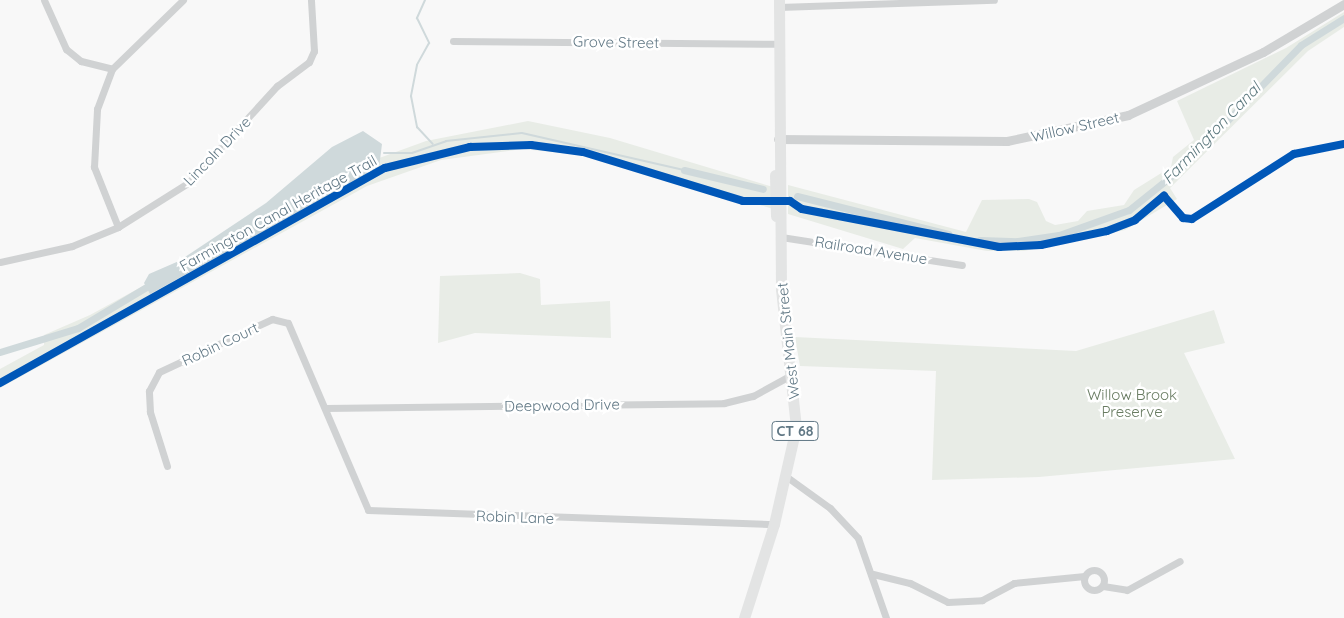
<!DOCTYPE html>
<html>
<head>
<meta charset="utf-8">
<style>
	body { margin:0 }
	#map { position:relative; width:1344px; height:618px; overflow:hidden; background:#f8f8f8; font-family:Quicksand,sans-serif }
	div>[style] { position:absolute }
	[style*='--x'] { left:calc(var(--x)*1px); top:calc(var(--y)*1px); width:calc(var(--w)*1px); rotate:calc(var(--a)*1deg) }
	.green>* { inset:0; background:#e8ece6 }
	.water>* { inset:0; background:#cfd9db }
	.stream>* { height:2px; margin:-1px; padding:0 1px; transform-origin:1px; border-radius:1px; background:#cfd9db }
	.canal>* { height:7px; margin:-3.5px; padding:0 3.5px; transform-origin:3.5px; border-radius:3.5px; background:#cfd9db }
	.minor>* { height:7px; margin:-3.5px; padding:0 3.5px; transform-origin:3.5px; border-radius:3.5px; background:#d0d2d3 }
	.minor>.ring { margin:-3.5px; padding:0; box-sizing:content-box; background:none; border:7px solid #d0d2d3; border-radius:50% }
	.tertiary>* { height:9px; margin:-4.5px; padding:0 4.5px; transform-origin:4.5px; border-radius:4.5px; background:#d0d2d3 }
	.primary>* { height:11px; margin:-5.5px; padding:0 5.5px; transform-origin:5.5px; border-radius:5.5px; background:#e3e4e4 }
	.cycleway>* { height:8px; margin:-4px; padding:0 4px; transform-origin:4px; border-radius:4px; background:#0057b8 }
	span { translate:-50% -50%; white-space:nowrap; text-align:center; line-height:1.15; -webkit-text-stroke:5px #fff; paint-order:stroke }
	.shield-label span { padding:1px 4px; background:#fff; border:1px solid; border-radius:4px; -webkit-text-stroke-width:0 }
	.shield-label { font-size:14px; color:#617885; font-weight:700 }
	.street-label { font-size:15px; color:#617885 }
	.park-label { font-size:15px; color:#687b61 }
	.water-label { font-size:16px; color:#5c787e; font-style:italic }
</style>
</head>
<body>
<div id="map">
	<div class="green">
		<i style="clip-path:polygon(1344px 12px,1344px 27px,1308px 51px,1170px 188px,1177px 199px,1125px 230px,1024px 251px,987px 251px,915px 238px,903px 249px,788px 214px,788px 185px,966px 232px,982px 200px,1029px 199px,1037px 202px,1046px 221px,1055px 225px,1078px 221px,1087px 211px,1124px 205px,1134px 190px,1171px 167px,1173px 157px,1194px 140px,1177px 101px,1286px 48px)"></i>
		<i style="clip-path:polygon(528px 121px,610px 138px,773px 187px,773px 209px,639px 167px,584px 155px,522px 149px,441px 160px,367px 186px,0 388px,0 369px,44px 345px,44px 335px,90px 315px,371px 161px,426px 141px)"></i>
		<i style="clip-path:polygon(520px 273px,540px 279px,541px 305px,610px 301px,611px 338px,475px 333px,438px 343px,440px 276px)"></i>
		<i style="clip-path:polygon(1214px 310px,1225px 343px,1184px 353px,1235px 459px,1039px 477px,932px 480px,936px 371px,800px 366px,795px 337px,1076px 351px)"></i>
	</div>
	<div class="water">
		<i style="clip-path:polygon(363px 131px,382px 144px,379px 168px,150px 294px,144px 283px,149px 274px,179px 261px,266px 203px,332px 147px)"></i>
	</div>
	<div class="stream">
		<i style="--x:425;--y:0;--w:20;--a:114"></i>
		<i style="--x:417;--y:18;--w:28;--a:64"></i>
		<i style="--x:429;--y:43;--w:25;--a:119"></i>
		<i style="--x:417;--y:65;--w:32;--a:101"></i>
		<i style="--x:411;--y:96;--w:32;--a:79"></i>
		<i style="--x:417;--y:127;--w:23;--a:47"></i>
		<i style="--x:384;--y:153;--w:28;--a:0"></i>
		<i style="--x:412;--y:153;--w:36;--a:-19"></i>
		<i style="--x:446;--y:141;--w:76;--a:-6"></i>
		<i style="--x:522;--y:133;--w:166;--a:12.9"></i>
	</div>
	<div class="canal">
		<i style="--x:684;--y:170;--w:81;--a:13.5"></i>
		<i style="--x:797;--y:196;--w:156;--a:14.1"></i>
		<i style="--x:980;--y:240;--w:38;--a:2"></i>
		<i style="--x:1018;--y:241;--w:41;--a:-8.3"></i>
		<i style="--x:1059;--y:235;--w:74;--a:-19.7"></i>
		<i style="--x:1129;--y:210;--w:65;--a:-38.8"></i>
		<i style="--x:1180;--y:169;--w:173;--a:-45.7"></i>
		<i style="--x:1301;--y:45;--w:51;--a:-32.1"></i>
		<i style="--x:0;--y:352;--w:82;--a:-17.1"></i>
		<i style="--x:78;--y:328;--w:87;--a:-31"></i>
	</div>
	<div class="minor">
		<i style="--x:44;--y:0;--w:54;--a:65.8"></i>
		<i style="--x:66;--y:49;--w:19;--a:39"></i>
		<i style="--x:81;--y:61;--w:32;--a:14"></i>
		<i style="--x:779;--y:7;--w:215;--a:-1.9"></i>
		<i style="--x:453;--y:41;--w:326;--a:0.5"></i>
		<i style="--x:118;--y:227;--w:65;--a:-111.8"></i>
		<i style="--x:94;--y:167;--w:58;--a:-87"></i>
		<i style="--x:97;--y:109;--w:43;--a:-69.4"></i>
		<i style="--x:112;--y:69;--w:99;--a:-44.2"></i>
		<i style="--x:781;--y:237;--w:183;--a:8.8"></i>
		<i style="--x:0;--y:262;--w:74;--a:-12.5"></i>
		<i style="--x:72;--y:246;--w:50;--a:-22.4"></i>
		<i style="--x:118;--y:227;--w:83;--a:-32.2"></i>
		<i style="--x:188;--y:183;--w:132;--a:-47.5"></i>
		<i style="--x:277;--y:86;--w:40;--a:-37"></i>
		<i style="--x:309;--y:62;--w:12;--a:-66"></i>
		<i style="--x:314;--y:51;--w:51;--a:-93.4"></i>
		<i style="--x:325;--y:408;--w:399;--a:-0.7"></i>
		<i style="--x:724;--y:403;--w:30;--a:-14"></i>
		<i style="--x:753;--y:396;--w:46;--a:-28.8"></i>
		<i style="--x:167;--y:466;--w:57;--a:-107.5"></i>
		<i style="--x:150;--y:412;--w:21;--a:-93"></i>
		<i style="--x:149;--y:391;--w:21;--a:-62"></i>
		<i style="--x:159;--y:372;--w:125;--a:-25.1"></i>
		<i style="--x:272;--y:319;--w:16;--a:14"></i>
		<i style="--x:288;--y:323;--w:203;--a:66.8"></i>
		<i style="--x:368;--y:510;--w:406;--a:2"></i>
		<i style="--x:787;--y:477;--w:53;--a:35.8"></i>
		<i style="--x:830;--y:508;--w:41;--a:47"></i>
		<i style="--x:858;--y:538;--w:85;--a:70.7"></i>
		<i class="ring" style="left:1084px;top:570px;width:13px;height:13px"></i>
		<i style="--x:873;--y:574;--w:38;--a:14"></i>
		<i style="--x:910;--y:583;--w:42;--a:26.6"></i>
		<i style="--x:948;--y:602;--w:34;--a:-3"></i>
		<i style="--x:982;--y:600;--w:36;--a:-28"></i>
		<i style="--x:1014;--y:583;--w:71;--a:-5.6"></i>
		<i style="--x:1103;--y:586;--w:24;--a:9"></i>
		<i style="--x:1127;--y:590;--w:60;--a:-28.7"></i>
	</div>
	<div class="tertiary">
		<i style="--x:778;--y:139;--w:229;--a:0.5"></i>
		<i style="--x:1007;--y:141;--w:124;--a:-12.1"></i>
		<i style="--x:1128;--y:115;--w:149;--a:-25"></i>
		<i style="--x:1263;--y:52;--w:94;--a:-30.7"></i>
	</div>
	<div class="primary">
		<i style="--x:775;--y:175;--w:41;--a:88.6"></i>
		<i style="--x:744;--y:618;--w:99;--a:-72.3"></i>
		<i style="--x:774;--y:524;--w:99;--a:-77.2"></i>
		<i style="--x:796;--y:427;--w:139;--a:-96.2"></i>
		<i style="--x:781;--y:289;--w:289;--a:-90.4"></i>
	</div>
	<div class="cycleway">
		<i style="--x:0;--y:383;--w:441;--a:-29.2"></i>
		<i style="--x:385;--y:168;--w:88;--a:-13.9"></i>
		<i style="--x:470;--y:147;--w:61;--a:-1.9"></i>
		<i style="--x:531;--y:145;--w:52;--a:7.7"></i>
		<i style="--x:583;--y:152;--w:167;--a:17"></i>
		<i style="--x:743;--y:201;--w:47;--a:0"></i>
		<i style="--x:790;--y:201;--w:14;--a:34"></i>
		<i style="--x:802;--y:209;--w:201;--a:10.9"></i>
		<i style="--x:999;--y:247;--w:42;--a:-2.7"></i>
		<i style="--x:1041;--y:245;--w:67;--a:-12"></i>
		<i style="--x:1107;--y:231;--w:30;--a:-21"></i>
		<i style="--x:1135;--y:220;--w:38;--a:-40"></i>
		<i style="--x:1164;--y:196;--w:29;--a:49"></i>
		<i style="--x:1183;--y:218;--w:9;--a:6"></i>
		<i style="--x:1192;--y:219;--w:121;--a:-32.5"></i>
		<i style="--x:1294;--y:154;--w:51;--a:-11.3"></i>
	</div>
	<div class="shield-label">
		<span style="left:795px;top:431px">CT 68</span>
	</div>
	<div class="street-label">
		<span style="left:616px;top:42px;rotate:1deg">Grove Street</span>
		<span style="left:1075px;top:127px;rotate:-13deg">Willow Street</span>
		<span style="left:217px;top:151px;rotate:-46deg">Lincoln Drive</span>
		<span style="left:278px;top:213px;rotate:-29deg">Farmington Canal Heritage Trail</span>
		<span style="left:871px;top:250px;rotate:9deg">Railroad Avenue</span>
		<span style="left:788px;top:341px;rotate:-96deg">West Main Street</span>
		<span style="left:220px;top:344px;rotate:-25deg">Robin Court</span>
		<span style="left:562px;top:405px;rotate:-1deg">Deepwood Drive</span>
		<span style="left:515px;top:517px;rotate:2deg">Robin Lane</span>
	</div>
	<div class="park-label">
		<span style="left:1132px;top:403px">Willow Brook<br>Preserve</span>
	</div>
	<div class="water-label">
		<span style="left:1211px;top:133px;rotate:-46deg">Farmington Canal</span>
	</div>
</div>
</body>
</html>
